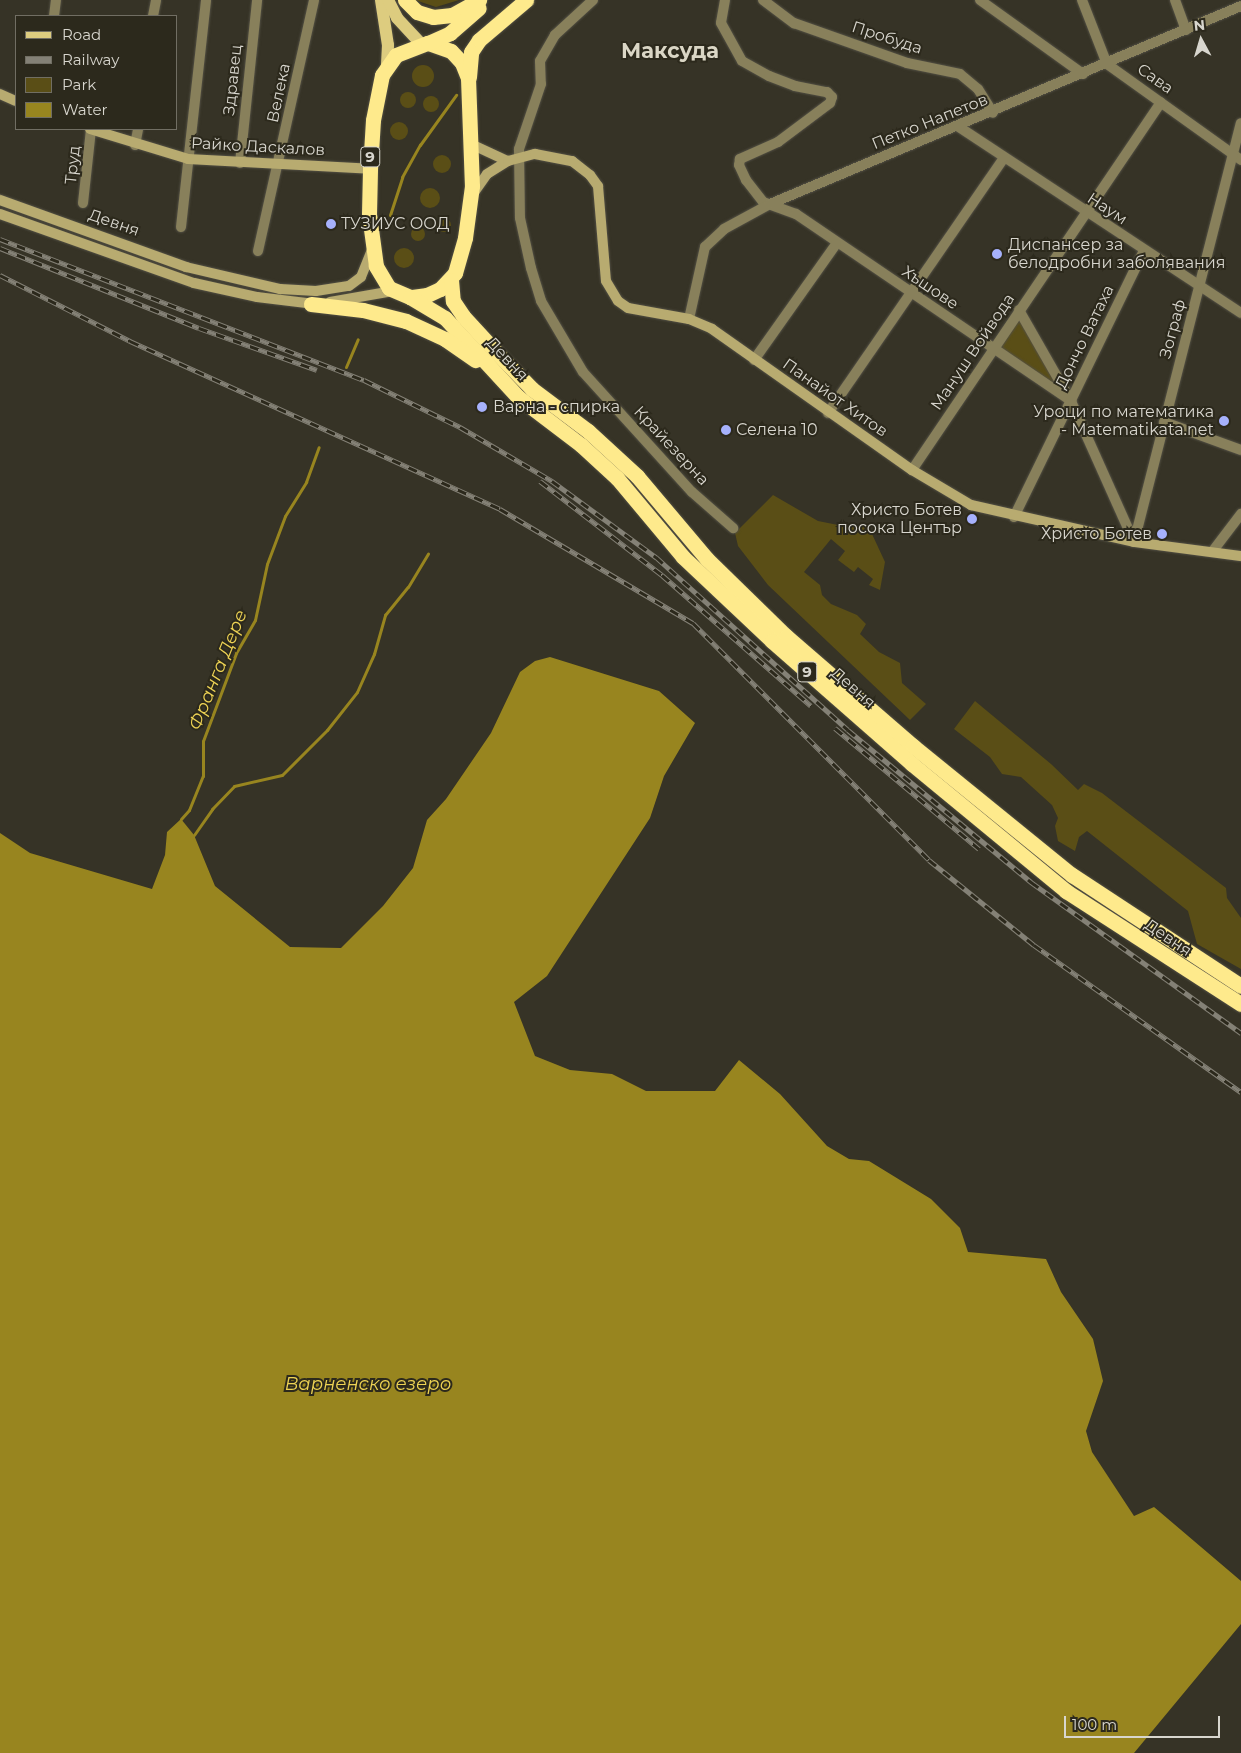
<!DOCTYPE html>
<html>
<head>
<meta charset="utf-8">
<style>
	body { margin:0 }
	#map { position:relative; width:1241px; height:1753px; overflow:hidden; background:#363326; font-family:Montserrat,sans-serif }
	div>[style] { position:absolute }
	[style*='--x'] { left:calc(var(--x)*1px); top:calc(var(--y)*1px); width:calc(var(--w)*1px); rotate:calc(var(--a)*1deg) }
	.green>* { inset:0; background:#5a4e16 }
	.round { border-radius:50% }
	.water>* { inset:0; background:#98851f }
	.stream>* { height:3px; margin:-1.5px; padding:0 1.5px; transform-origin:1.5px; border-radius:1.5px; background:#98851f }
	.roads { filter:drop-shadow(0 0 1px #535044) drop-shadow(0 0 1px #535044) }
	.street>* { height:10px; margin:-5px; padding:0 5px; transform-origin:5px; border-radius:5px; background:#88805b }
	.secondary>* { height:10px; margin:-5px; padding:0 5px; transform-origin:5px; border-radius:5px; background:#b8ab70 }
	.primary>* { height:12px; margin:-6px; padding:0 6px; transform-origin:6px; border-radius:6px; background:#ddcc7f }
	.highway>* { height:15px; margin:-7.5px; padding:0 7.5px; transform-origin:7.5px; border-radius:7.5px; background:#feea8c }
	.rail>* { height:5px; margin-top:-2.5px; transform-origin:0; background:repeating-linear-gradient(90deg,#2c291c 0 9px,#848176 0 18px); box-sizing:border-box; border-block:1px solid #848176 }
	.dots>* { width:14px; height:14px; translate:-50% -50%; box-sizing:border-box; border:2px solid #2c291c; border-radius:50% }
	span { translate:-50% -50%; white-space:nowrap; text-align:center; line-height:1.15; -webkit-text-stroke:4px #2c291c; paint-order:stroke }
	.shield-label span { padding:1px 4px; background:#2c291c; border:1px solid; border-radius:4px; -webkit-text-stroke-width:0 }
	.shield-label { font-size:15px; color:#d8d6ce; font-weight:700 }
	.street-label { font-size:16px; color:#d8d6ce }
	.poi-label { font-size:16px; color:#d8d6ce }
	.left { translate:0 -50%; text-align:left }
	.right { translate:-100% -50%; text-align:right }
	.water-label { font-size:18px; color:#eed354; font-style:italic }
	.district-label { font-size:21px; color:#dad6c5; font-weight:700 }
	.legend { position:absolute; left:15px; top:15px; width:162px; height:115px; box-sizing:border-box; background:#2c291c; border:1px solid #716e63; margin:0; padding:6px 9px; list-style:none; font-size:15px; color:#d8d6ce }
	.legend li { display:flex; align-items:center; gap:10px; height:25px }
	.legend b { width:25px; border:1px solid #716e63 }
	.north { position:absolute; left:1176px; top:15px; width:50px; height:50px; -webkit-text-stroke:4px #2c291c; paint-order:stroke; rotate:354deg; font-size:14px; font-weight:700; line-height:20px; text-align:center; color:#d8d6ce }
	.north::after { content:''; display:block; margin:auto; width:18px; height:22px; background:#d8d6ce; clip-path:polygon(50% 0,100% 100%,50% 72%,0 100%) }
	.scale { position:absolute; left:1064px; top:1716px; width:156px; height:22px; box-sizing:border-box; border:2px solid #d8d6ce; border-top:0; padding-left:6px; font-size:15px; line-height:18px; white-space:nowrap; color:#d8d6ce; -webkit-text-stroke:4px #2c291c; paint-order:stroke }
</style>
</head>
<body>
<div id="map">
	<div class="green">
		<i style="clip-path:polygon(415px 0,459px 0,436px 7px)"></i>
		<i class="round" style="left:412px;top:65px;width:22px;height:22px"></i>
		<i class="round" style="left:400px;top:92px;width:16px;height:16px"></i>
		<i class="round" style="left:423px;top:96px;width:16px;height:16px"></i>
		<i class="round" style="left:390px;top:122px;width:18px;height:18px"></i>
		<i class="round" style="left:433px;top:155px;width:18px;height:18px"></i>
		<i class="round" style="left:420px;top:188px;width:20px;height:20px"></i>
		<i class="round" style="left:437px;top:218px;width:14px;height:14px"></i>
		<i class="round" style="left:411px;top:227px;width:14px;height:14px"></i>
		<i class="round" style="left:394px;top:248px;width:20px;height:20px"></i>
		<i style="clip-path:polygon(1019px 310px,1071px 401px,992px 350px)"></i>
		<i style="clip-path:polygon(773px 495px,818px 521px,843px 526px,862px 525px,872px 534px,885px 562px,880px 590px,869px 585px,873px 579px,858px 567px,854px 572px,838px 560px,845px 551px,831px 539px,804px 572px,820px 585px,822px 595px,831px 604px,857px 615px,866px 624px,860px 634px,879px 652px,900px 663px,902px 683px,926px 704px,910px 720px,768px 585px,738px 546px,735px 533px)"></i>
		<i style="clip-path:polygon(975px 701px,1051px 764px,1078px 790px,1084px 784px,1102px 793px,1226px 888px,1227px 898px,1241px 918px,1241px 969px,1197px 944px,1188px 911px,1087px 831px,1079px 837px,1075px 851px,1058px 841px,1055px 826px,1058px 818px,1052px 805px,1021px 777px,1002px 774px,990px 757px,954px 729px)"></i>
	</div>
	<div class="water">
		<i style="clip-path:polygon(550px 657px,659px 691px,695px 723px,664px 776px,650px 818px,547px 976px,514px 1002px,535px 1056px,570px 1070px,612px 1074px,646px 1091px,715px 1091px,739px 1060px,780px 1094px,827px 1146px,849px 1159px,869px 1161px,931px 1199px,960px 1228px,968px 1252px,1046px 1259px,1061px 1292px,1093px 1339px,1103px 1381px,1086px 1431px,1092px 1452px,1134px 1516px,1154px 1507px,1241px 1581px,1241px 1624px,1134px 1753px,0 1753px,0 833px,30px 853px,152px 889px,165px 855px,167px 832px,181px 819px,194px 835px,215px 886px,290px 947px,341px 948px,383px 906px,413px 868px,427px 820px,446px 799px,491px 733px,520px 672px,535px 661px)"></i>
	</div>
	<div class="stream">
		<i style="--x:390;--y:215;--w:40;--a:-72"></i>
		<i style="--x:402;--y:177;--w:37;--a:-61"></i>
		<i style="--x:420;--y:145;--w:62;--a:-54.2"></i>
		<i style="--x:346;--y:367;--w:30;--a:-67"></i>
		<i style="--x:181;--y:819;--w:12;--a:-48"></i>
		<i style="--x:189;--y:810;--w:37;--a:-68"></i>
		<i style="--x:203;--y:776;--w:35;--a:-90"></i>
		<i style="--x:203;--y:741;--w:94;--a:-69.4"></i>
		<i style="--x:236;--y:653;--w:38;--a:-60"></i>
		<i style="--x:255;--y:620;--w:57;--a:-77.9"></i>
		<i style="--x:267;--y:564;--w:51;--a:-69.4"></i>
		<i style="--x:285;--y:516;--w:40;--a:-58"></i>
		<i style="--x:306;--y:482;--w:37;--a:-70"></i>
		<i style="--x:194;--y:835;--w:32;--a:-55"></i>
		<i style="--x:212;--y:809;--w:32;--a:-46"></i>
		<i style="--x:234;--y:786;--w:49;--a:-12.9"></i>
		<i style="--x:282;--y:775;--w:64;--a:-45"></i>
		<i style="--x:327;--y:730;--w:48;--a:-51.7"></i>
		<i style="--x:357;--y:692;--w:42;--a:-65.9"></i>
		<i style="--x:374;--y:654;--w:41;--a:-74.2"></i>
		<i style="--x:385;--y:615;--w:36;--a:-51"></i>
		<i style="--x:408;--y:587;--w:39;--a:-59"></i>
	</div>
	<div class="roads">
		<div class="street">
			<i style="--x:593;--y:0;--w:52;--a:137.4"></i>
			<i style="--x:555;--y:35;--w:30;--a:120"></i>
			<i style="--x:540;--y:61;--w:23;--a:88"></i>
			<i style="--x:541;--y:84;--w:69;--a:108.7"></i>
			<i style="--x:519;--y:149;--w:69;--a:89.2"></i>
			<i style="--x:520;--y:218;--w:51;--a:77.6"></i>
			<i style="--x:531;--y:268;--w:34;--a:73"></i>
			<i style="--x:541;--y:301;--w:82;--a:59.4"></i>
			<i style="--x:583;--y:372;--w:162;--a:47.8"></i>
			<i style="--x:692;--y:492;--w:55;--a:41.3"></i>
			<i style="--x:725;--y:0;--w:23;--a:100"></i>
			<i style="--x:721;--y:23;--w:43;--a:61.1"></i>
			<i style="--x:742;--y:61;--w:31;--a:29"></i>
			<i style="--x:769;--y:76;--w:28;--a:21"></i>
			<i style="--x:795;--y:86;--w:33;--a:11"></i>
			<i style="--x:827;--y:92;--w:7;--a:45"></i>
			<i style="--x:832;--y:97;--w:6;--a:108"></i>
			<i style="--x:830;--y:103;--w:65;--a:143.1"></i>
			<i style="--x:778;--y:142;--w:42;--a:155.9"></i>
			<i style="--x:740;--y:159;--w:6;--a:99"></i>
			<i style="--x:739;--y:165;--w:17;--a:65"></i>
			<i style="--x:746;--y:180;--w:28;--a:52"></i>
			<i style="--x:763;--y:202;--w:35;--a:20"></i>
			<i style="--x:796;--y:214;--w:333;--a:34.2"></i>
			<i style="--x:763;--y:0;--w:39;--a:37"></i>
			<i style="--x:794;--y:23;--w:120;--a:19.5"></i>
			<i style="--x:907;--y:63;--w:54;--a:11.7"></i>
			<i style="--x:960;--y:74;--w:23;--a:40"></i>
			<i style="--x:978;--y:89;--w:28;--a:58"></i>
			<i style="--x:980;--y:0;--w:127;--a:35.7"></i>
			<i style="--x:1082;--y:0;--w:69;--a:68.7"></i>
			<i style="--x:1107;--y:64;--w:165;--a:35.6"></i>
			<i style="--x:1175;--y:0;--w:32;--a:70"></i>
			<i style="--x:54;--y:16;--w:16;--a:-83"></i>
			<i style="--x:153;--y:16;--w:16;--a:-79"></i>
			<i style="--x:959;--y:127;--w:338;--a:33.4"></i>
			<i style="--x:135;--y:145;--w:16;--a:-79"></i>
			<i style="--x:240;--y:163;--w:164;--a:-84"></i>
			<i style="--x:83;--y:203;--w:74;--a:-83.8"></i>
			<i style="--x:181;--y:227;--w:228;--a:-83.7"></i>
			<i style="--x:258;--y:251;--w:257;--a:-77.4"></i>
			<i style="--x:1019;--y:310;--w:105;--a:60.3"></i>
			<i style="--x:1071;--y:401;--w:154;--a:65.9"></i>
			<i style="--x:689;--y:319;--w:74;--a:-77.5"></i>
			<i style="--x:705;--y:247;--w:26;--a:-43"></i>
			<i style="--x:724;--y:229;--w:52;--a:-28.5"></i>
			<i style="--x:770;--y:204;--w:511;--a:-22.8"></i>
			<i style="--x:754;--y:360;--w:142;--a:-54.7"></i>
			<i style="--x:828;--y:413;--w:310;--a:-55.4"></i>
			<i style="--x:1164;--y:422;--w:82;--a:20"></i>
			<i style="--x:912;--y:470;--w:444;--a:-55.9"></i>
			<i style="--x:1014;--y:517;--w:296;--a:-64"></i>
			<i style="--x:1134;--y:542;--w:432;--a:-75.7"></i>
			<i style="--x:1212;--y:552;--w:48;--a:-52.7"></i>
		</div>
		<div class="secondary">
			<i style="--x:0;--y:94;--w:17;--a:24"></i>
			<i style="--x:90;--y:129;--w:102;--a:17"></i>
			<i style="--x:188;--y:159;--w:182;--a:3.1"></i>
			<i style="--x:473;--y:145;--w:38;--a:25"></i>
			<i style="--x:473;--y:194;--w:24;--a:-55"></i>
			<i style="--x:487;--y:174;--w:25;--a:-32"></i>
			<i style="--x:508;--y:161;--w:28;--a:-15"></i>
			<i style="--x:535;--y:154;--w:38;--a:11"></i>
			<i style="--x:572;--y:161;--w:23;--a:38"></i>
			<i style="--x:590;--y:175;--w:14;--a:54"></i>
			<i style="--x:598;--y:186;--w:95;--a:85.2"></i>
			<i style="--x:606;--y:281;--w:23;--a:59"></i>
			<i style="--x:618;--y:301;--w:12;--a:35"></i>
			<i style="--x:628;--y:308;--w:62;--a:10.2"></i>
			<i style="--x:689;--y:319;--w:25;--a:23"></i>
			<i style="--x:712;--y:329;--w:245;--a:35.2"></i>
			<i style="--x:912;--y:470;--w:69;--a:30.7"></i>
			<i style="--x:971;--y:505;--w:167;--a:12.8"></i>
			<i style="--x:1134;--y:542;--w:108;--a:7.5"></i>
			<i style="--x:0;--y:200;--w:198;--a:19.8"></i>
			<i style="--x:186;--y:267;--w:97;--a:13.2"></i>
			<i style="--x:280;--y:289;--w:36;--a:3"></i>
			<i style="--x:316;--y:291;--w:33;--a:-9"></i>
			<i style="--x:349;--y:286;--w:15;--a:-37"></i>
			<i style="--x:361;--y:277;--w:29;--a:-68"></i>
			<i style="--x:0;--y:214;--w:206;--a:19.6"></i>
			<i style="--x:194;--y:283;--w:65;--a:12.5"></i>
			<i style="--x:257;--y:297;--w:58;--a:6.9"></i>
			<i style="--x:330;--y:302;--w:64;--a:-9.9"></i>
		</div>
		<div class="primary">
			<i style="--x:381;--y:0;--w:46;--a:81.2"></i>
			<i style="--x:388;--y:45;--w:22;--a:93"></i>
			<i style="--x:388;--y:0;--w:20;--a:63"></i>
			<i style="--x:397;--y:18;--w:35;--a:47"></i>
		</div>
		<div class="highway">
			<i style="--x:405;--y:0;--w:17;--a:45"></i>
			<i style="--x:417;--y:12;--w:17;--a:17"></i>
			<i style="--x:433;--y:17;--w:19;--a:-6"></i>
			<i style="--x:452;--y:15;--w:31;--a:-29"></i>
			<i style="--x:428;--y:43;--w:24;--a:19"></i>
			<i style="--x:451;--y:51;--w:16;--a:47"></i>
			<i style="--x:462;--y:63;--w:16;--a:68"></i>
			<i style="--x:468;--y:78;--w:108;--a:87.9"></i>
			<i style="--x:472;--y:186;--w:52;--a:97.7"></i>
			<i style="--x:465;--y:238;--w:36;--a:106"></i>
			<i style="--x:455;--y:273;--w:22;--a:133"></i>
			<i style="--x:440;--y:289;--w:14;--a:155"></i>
			<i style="--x:427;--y:295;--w:17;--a:173"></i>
			<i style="--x:410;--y:297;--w:23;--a:-157"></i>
			<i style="--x:389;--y:288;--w:26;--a:-121"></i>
			<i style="--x:376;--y:266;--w:52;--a:-97.7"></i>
			<i style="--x:369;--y:214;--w:45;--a:-88.7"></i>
			<i style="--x:370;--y:169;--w:49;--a:-86.5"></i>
			<i style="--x:373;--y:120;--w:46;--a:-78.7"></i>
			<i style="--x:382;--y:75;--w:24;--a:-55"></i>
			<i style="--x:396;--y:55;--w:34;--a:-21"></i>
			<i style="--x:428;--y:43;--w:24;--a:-24"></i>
			<i style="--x:450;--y:33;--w:38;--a:-41"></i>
			<i style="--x:469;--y:77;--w:25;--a:-85"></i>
			<i style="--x:471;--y:52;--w:14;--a:-56"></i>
			<i style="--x:479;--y:40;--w:62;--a:-40.4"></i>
			<i style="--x:451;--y:280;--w:21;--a:85"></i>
			<i style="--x:453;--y:301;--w:18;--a:56"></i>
			<i style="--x:463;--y:316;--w:50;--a:47.4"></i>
			<i style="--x:497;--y:353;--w:50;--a:45.8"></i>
			<i style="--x:532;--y:389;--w:70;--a:36.9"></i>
			<i style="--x:588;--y:431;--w:67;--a:42.6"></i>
			<i style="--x:637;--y:476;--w:109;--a:49.9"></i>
			<i style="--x:707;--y:559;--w:110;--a:44.3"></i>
			<i style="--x:786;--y:636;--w:168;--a:40.9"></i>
			<i style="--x:913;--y:746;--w:205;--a:39.1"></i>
			<i style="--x:1072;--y:875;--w:202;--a:33.3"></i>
			<i style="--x:410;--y:297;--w:41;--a:31"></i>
			<i style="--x:445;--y:318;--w:108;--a:47.3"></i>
			<i style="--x:518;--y:397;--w:79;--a:37.3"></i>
			<i style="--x:581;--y:445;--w:49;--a:42.5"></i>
			<i style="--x:617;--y:478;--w:103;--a:50.1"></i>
			<i style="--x:683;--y:557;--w:122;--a:43.3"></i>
			<i style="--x:772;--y:641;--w:186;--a:41.3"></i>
			<i style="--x:912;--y:764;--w:200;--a:39.5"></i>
			<i style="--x:1066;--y:891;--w:208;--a:32.9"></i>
			<i style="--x:311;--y:304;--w:52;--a:6.6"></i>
			<i style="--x:363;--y:310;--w:44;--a:14.3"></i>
			<i style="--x:406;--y:321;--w:43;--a:24.8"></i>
			<i style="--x:445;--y:339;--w:37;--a:35"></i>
		</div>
	</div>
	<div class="rail">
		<i style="--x:0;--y:239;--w:390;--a:21.2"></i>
		<i style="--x:364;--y:380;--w:107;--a:26.1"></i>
		<i style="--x:460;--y:427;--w:107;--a:30.4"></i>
		<i style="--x:552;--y:481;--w:129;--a:36.2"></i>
		<i style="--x:656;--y:557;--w:258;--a:42"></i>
		<i style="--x:848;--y:730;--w:238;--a:39.7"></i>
		<i style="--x:1031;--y:882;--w:259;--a:35.7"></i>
		<i style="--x:0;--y:248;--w:214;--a:21.9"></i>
		<i style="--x:199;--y:328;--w:125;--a:19.6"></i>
		<i style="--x:0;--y:275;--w:146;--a:26.9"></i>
		<i style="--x:130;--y:341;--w:406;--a:24.4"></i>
		<i style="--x:500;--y:509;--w:224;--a:30.6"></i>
		<i style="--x:693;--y:623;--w:334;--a:45.1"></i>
		<i style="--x:929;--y:860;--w:135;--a:39"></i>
		<i style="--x:1034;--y:945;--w:254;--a:35.4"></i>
		<i style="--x:540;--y:481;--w:154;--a:37.6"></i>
		<i style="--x:662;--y:575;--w:198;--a:41.3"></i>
		<i style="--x:835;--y:728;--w:188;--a:40"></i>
	</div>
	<div class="dots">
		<i style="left:331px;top:224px;background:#a6b1fc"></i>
		<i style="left:997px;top:254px;background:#a6b1fc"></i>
		<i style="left:482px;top:407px;background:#a6b1fc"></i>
		<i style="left:1224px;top:421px;background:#a6b1fc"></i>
		<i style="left:726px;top:430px;background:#a6b1fc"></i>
		<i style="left:972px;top:519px;background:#a6b1fc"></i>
		<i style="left:1162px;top:534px;background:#a6b1fc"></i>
	</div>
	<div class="shield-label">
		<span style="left:370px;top:157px">9</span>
		<span style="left:807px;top:672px">9</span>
	</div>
	<div class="street-label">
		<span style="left:887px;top:38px;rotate:18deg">Прoбудa</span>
		<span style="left:1155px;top:79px;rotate:35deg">Сава</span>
		<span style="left:233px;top:80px;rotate:-84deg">Здравец</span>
		<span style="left:279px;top:93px;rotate:-78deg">Велека</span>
		<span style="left:930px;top:122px;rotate:-22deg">Петко Напетов</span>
		<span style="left:258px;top:147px;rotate:3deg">Райко Даскалов</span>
		<span style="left:73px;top:165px;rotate:-84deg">Труд</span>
		<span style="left:1107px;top:209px;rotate:33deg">Наум</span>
		<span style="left:114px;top:223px;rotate:19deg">Девня</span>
		<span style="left:930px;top:288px;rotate:34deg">Хъшове</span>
		<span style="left:1173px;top:329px;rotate:-75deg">Зограф</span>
		<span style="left:1085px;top:337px;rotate:-64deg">Дончо Ватаха</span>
		<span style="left:973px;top:352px;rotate:-56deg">Mануш Войвода</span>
		<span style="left:507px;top:359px;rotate:47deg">Девня</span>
		<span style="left:835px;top:398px;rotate:35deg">Панайот Хитов</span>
		<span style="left:671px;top:446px;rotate:47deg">Кpaйeзepнa</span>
		<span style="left:853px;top:688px;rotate:41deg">Девня</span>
		<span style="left:1168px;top:938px;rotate:34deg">Девня</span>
	</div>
	<div class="poi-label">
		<span class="left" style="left:341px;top:224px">ТУЗИУС ООД</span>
		<span class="left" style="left:1008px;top:254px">Диспансер за<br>белодробни заболявания</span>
		<span class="left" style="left:493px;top:407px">Варна - спирка</span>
		<span class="right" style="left:1214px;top:421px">Уроци по математика<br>- Matematikata.net</span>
		<span class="left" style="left:736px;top:430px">Селена 10</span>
		<span class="right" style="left:962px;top:519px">Христо Ботев<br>посока Център</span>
		<span class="right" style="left:1152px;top:534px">Христо Ботев</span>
	</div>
	<div class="water-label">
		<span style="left:218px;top:670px;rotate:-68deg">Франга Дере</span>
		<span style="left:368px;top:1384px">Варненско езеро</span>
	</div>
	<div class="district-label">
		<span style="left:670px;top:51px">Максуда</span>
	</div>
	<ul class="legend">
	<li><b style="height:6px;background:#ddcc7f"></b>Road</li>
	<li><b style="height:6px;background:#848176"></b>Railway</li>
	<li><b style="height:14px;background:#5a4e16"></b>Park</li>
	<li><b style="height:14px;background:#98851f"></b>Water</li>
	</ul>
	<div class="north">N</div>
	<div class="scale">100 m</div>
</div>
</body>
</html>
